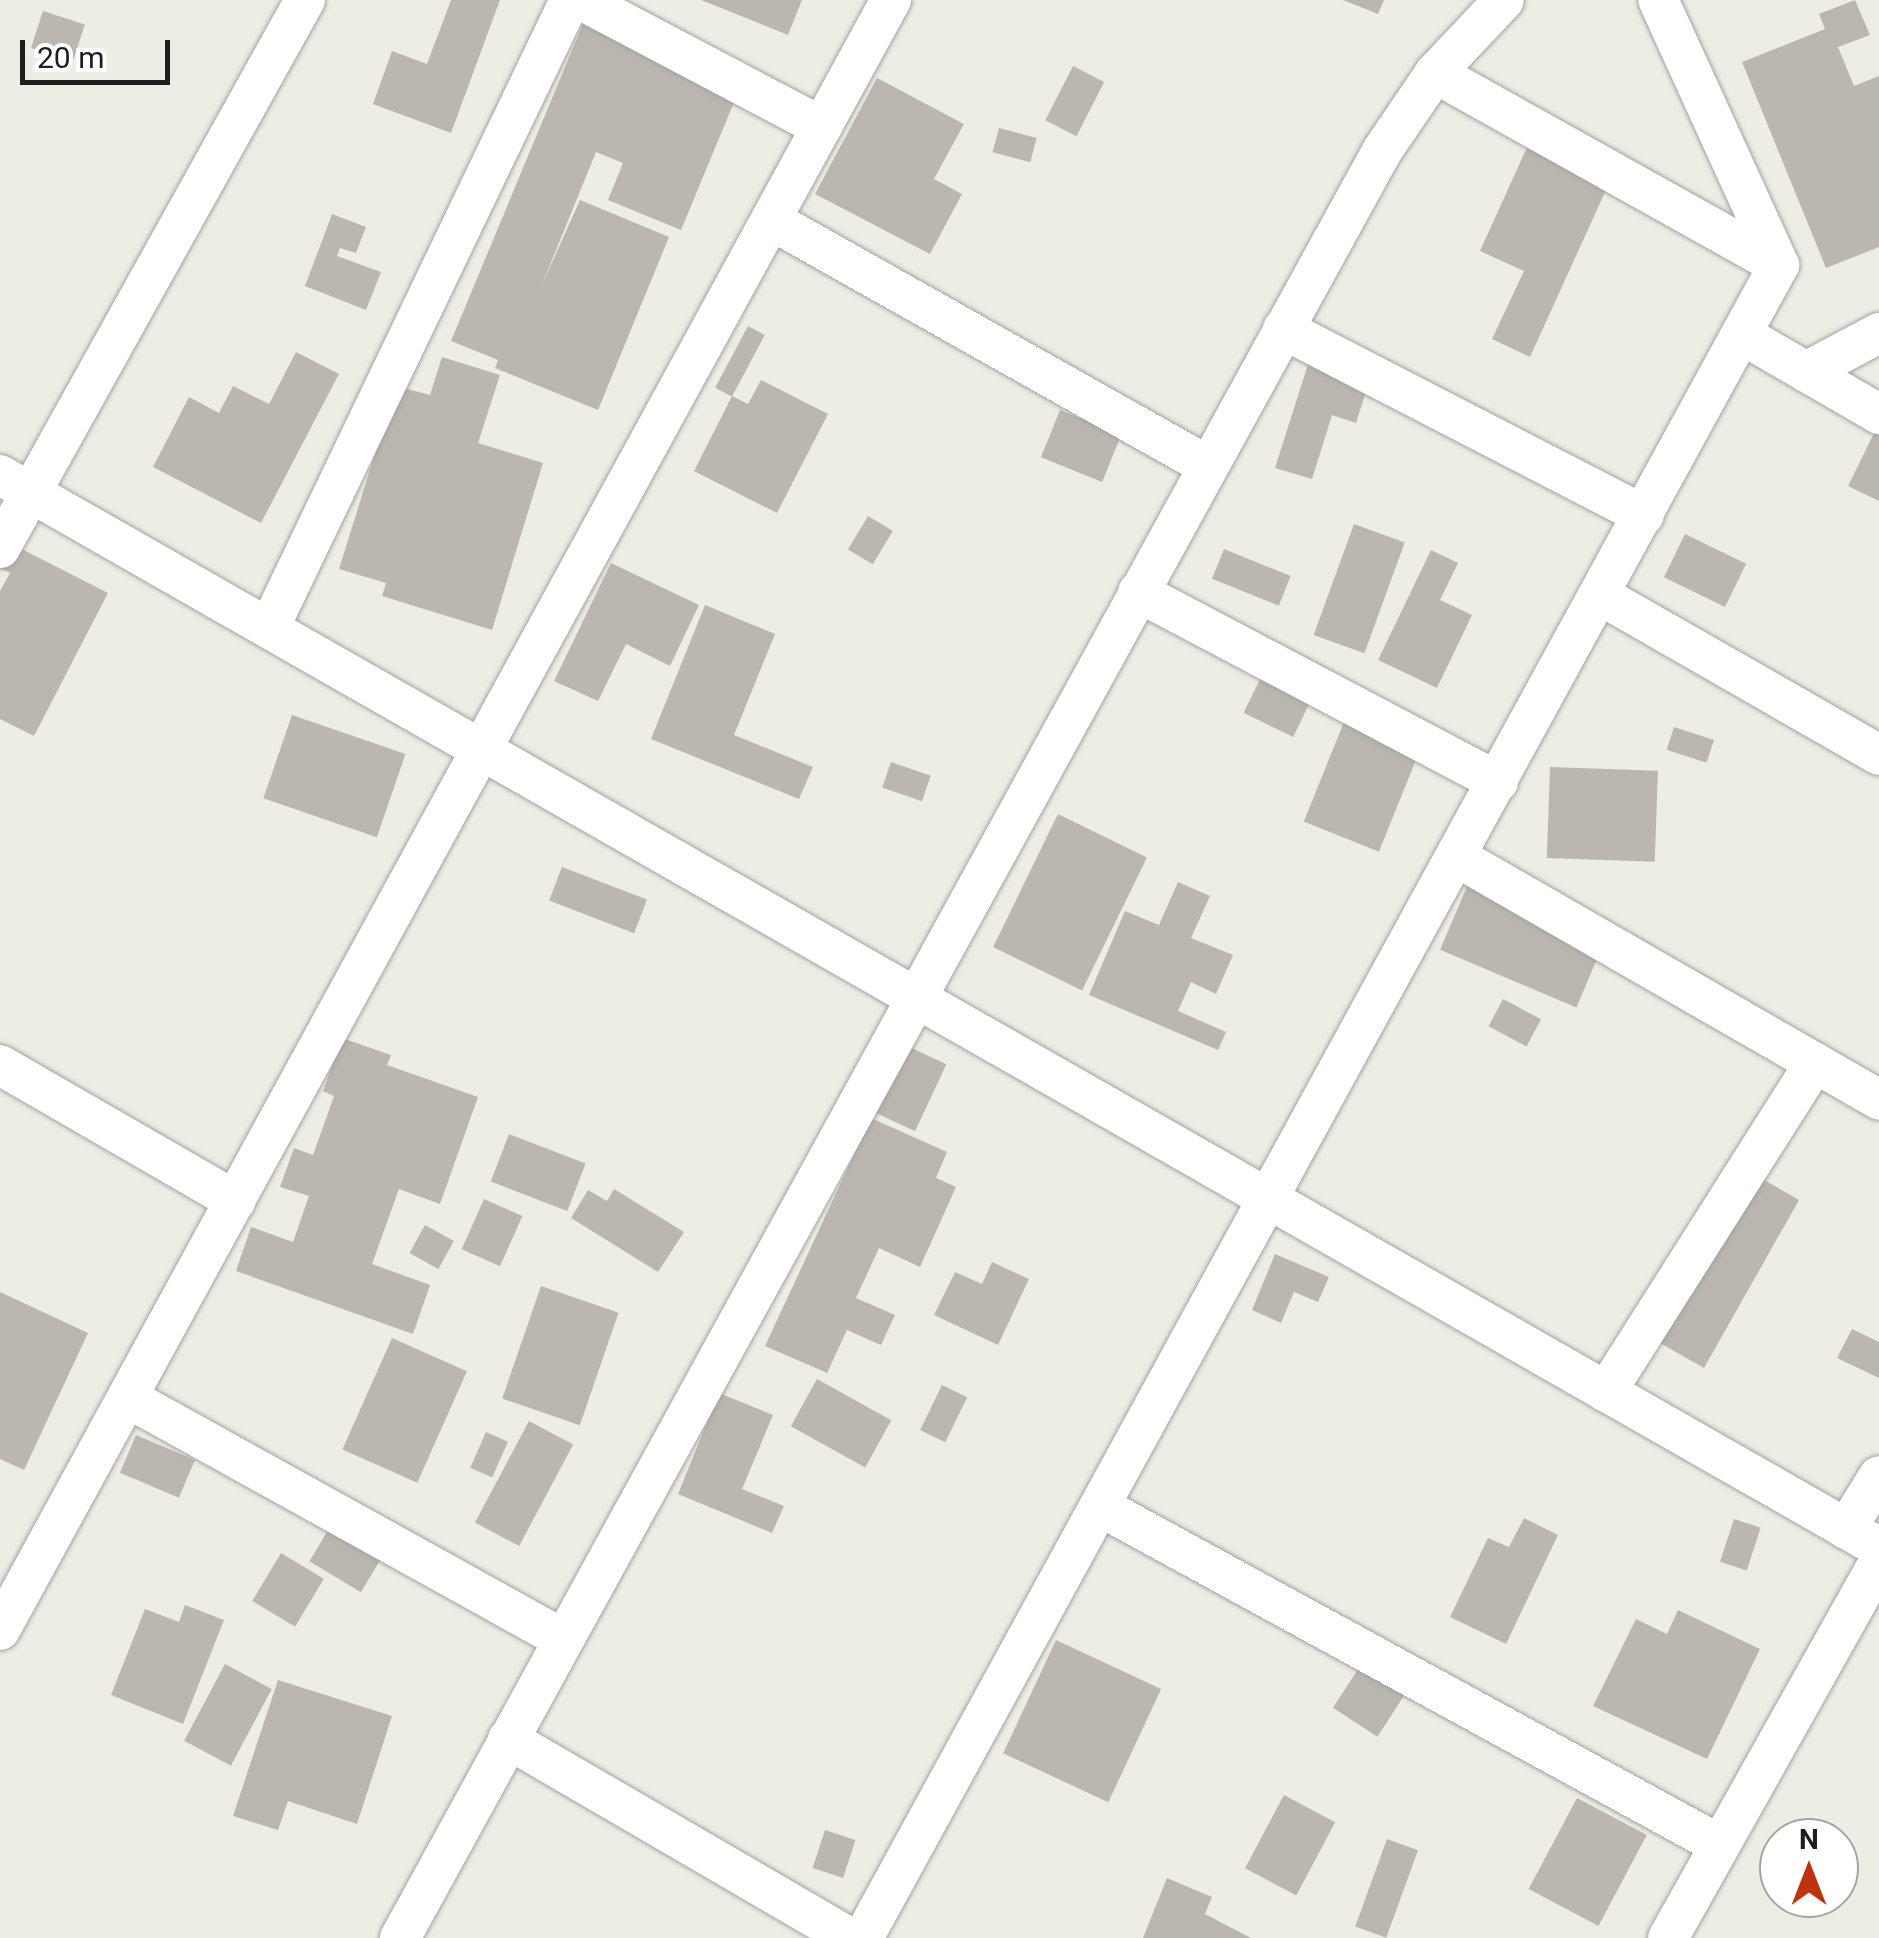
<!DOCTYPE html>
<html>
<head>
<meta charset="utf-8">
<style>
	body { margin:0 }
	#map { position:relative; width:1879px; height:1938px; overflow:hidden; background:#eeede4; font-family:Roboto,sans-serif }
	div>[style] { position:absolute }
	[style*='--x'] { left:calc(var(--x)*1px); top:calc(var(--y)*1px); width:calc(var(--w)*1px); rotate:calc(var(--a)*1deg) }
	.building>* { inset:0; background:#bbb6ae; transform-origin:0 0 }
	.roads { filter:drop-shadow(0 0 2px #a2a2a2) drop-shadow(0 0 2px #a2a2a2) }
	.street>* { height:40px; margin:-20px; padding:0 20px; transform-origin:20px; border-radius:20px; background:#fff }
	span { translate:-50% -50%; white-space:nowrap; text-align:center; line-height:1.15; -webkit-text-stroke:10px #fff; paint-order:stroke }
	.north { position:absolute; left:1759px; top:1818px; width:100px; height:100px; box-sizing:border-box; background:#fff; border:2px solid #a5a5a5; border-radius:50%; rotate:0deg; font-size:28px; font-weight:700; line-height:40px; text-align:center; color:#1e1e1e }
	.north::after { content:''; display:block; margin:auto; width:35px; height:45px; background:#be330d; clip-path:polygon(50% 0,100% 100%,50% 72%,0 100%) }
	.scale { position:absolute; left:20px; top:40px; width:150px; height:45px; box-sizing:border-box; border:5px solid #1e1e1e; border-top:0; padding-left:12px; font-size:30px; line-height:35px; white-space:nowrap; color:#1e1e1e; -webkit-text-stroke:8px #fff; paint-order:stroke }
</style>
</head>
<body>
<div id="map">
	<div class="building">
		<i style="clip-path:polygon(451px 0,500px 0,451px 133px,373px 104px,392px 51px,427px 64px)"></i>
		<i style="clip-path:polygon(701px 0,802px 0,788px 35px)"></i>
		<i style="clip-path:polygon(1343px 0,1384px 0,1378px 14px)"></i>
		<i style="clip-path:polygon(1855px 0,1870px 35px,1838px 47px,1854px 86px,1879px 76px,1879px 247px,1826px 268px,1742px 62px,1825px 29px,1819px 14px)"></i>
		<i style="left:43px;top:11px;width:44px;height:39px;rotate:18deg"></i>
		<i style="clip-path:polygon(585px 19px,742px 83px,681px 230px,608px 200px,623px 163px,596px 152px,541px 287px,580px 200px,669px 237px,598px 410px,495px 368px,498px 360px,451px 341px)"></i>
		<i style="left:1073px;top:66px;width:35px;height:61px;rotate:27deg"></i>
		<i style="clip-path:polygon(877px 78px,964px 124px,934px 179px,962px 194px,930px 254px,815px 194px)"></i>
		<i style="left:999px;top:128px;width:39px;height:25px;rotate:15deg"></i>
		<i style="clip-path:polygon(1529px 143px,1611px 179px,1530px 357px,1492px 339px,1524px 271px,1480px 251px)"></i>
		<i style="clip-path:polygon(332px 214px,366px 227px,356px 253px,340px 248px,337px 256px,381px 272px,366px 310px,305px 286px)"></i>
		<i style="left:748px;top:326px;width:19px;height:70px;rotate:28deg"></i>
		<i style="clip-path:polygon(296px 352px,339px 374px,261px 523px,153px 467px,189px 397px,219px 413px,233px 386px,269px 404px)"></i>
		<i style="clip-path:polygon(442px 357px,500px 375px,478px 443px,543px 463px,492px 630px,382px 596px,386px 583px,339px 569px,396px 386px,430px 395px)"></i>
		<i style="clip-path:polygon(1309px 361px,1370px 379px,1356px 423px,1332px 415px,1312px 479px,1275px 468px)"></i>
		<i style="clip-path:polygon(761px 380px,828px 414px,777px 513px,694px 471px,732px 396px,748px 404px)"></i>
		<i style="left:1060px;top:410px;width:66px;height:51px;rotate:22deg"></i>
		<i style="clip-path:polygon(1879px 423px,1879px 501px,1848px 486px)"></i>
		<i style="left:868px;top:516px;width:29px;height:39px;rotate:31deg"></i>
		<i style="left:1354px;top:524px;width:54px;height:118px;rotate:20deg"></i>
		<i style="left:1685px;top:534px;width:68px;height:48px;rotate:26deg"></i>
		<i style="clip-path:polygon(0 538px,108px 593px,34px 736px,0 719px,0 591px,10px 573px,0 568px)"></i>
		<i style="left:1224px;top:549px;width:72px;height:32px;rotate:22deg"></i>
		<i style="clip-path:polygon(1431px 550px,1458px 563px,1440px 600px,1472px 615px,1437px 688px,1378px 660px)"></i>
		<i style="clip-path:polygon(611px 563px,699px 605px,670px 666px,626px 644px,598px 701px,554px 681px)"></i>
		<i style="clip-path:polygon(705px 605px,775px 634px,734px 735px,813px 767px,799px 799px,651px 739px)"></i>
		<i style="left:1266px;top:667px;width:55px;height:51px;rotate:26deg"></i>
		<i style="left:1348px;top:712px;width:81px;height:118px;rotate:22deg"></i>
		<i style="left:292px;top:715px;width:120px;height:88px;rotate:19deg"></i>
		<i style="left:1674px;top:727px;width:42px;height:24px;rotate:18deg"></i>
		<i style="left:891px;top:762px;width:42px;height:27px;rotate:19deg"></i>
		<i style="left:1550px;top:767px;width:108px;height:91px;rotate:2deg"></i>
		<i style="left:1058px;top:814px;width:99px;height:148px;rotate:26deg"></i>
		<i style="left:562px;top:867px;width:91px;height:36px;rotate:21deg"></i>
		<i style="left:1471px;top:877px;width:148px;height:79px;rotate:23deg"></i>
		<i style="clip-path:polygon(1178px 882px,1210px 896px,1191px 938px,1233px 955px,1216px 994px,1191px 982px,1178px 1011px,1226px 1032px,1218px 1050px,1089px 995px,1125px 911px,1159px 925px)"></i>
		<i style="left:1503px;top:999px;width:43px;height:31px;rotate:28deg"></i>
		<i style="clip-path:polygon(342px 1038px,391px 1055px,387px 1065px,478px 1097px,440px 1204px,399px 1189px,372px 1264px,430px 1285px,413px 1334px,236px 1271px,251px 1227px,293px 1242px,309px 1196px,280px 1187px,294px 1148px,313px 1155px,334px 1096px,323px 1091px)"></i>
		<i style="left:901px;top:1043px;width:50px;height:74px;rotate:25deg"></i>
		<i style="clip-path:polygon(871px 1118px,947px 1152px,936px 1178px,956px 1187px,920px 1267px,879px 1248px,856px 1298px,895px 1315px,881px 1345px,847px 1330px,827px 1373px,765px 1346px)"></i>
		<i style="left:509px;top:1134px;width:82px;height:51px;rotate:21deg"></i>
		<i style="clip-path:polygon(1759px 1177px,1799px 1200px,1704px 1368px,1644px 1334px)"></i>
		<i style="clip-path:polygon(614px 1189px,684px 1232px,658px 1272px,571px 1218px,588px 1190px,607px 1201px)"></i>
		<i style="left:484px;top:1199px;width:42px;height:55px;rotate:24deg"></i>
		<i style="left:425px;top:1225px;width:33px;height:32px;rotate:29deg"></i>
		<i style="clip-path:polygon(1275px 1254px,1329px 1277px,1318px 1302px,1294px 1292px,1281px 1323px,1252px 1310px)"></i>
		<i style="clip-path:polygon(992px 1262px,1029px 1279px,998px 1345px,934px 1315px,955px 1272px,982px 1284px)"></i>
		<i style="left:541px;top:1286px;width:82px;height:119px;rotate:19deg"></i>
		<i style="clip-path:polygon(0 1292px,88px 1333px,24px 1470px,0 1459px)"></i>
		<i style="clip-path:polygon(1852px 1329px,1879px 1342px,1879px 1378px,1837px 1358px)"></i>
		<i style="left:392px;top:1338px;width:82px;height:122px;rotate:24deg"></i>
		<i style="left:817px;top:1379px;width:85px;height:54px;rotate:29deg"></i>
		<i style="left:942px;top:1385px;width:28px;height:50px;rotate:26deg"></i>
		<i style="clip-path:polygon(719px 1393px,773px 1415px,742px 1489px,784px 1506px,772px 1533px,678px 1494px)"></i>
		<i style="left:529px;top:1421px;width:50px;height:115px;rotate:28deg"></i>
		<i style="left:486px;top:1432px;width:24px;height:39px;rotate:24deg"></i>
		<i style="left:136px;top:1435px;width:64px;height:41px;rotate:23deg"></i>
		<i style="clip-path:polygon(1524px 1518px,1558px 1535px,1506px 1644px,1450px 1617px,1488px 1538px,1509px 1547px)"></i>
		<i style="left:1734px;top:1519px;width:28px;height:45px;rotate:18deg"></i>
		<i style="left:330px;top:1527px;width:60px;height:40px;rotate:31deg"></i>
		<i style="left:281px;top:1553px;width:50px;height:56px;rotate:31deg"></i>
		<i style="clip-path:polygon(185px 1605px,224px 1620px,183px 1724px,111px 1695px,145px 1609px,179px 1622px)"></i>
		<i style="clip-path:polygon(1678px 1610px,1760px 1649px,1707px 1759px,1593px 1706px,1636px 1619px,1667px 1634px)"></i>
		<i style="left:1056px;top:1640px;width:116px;height:125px;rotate:25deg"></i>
		<i style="left:1364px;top:1660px;width:53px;height:57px;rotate:33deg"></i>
		<i style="left:225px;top:1664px;width:53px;height:87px;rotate:28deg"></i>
		<i style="clip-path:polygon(278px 1680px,392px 1716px,357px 1824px,288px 1801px,278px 1830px,233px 1816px)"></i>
		<i style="left:1284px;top:1795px;width:58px;height:83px;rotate:28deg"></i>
		<i style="left:1577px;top:1798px;width:79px;height:103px;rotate:28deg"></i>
		<i style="left:825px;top:1830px;width:32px;height:40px;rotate:18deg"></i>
		<i style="left:1387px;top:1839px;width:33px;height:93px;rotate:20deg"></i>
		<i style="clip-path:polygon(1167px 1878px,1212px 1897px,1205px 1914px,1251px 1938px,1143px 1938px)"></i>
	</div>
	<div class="roads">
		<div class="street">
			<i style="--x:581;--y:0;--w:272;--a:27.8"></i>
			<i style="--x:1435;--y:73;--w:394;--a:29.2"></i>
			<i style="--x:771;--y:220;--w:501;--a:29.38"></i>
			<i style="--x:1283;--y:329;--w:406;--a:27.3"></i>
			<i style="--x:1741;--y:334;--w:160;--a:30.1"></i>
			<i style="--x:1806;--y:372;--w:83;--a:-28.1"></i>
			<i style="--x:0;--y:475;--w:2163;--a:29.71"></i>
			<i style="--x:0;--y:548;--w:627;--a:-60.9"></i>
			<i style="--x:1138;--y:592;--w:407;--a:27.8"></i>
			<i style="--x:1600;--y:595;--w:322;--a:29.8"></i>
			<i style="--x:269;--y:628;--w:696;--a:-64.39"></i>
			<i style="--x:1457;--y:857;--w:487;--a:29.9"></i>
			<i style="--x:0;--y:1065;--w:272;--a:30"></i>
			<i style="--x:1606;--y:1392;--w:390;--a:-57.6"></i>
			<i style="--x:128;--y:1398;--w:497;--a:29"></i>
			<i style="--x:1101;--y:1507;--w:705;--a:28.64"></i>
			<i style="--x:1846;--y:1529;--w:62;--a:-58.1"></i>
			<i style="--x:0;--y:1630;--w:1858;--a:-61.34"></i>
			<i style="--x:508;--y:1739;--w:396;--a:30.2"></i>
			<i style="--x:400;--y:1938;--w:2039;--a:-61.21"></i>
			<i style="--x:1382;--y:151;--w:94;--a:-55.8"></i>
			<i style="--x:1435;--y:73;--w:100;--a:-46.6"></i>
			<i style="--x:863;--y:1938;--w:1907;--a:-61.3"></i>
			<i style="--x:1779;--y:265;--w:291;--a:-114.5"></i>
			<i style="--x:1668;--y:1938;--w:431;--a:-60.7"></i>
		</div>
	</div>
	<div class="north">N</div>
	<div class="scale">20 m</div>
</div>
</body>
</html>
